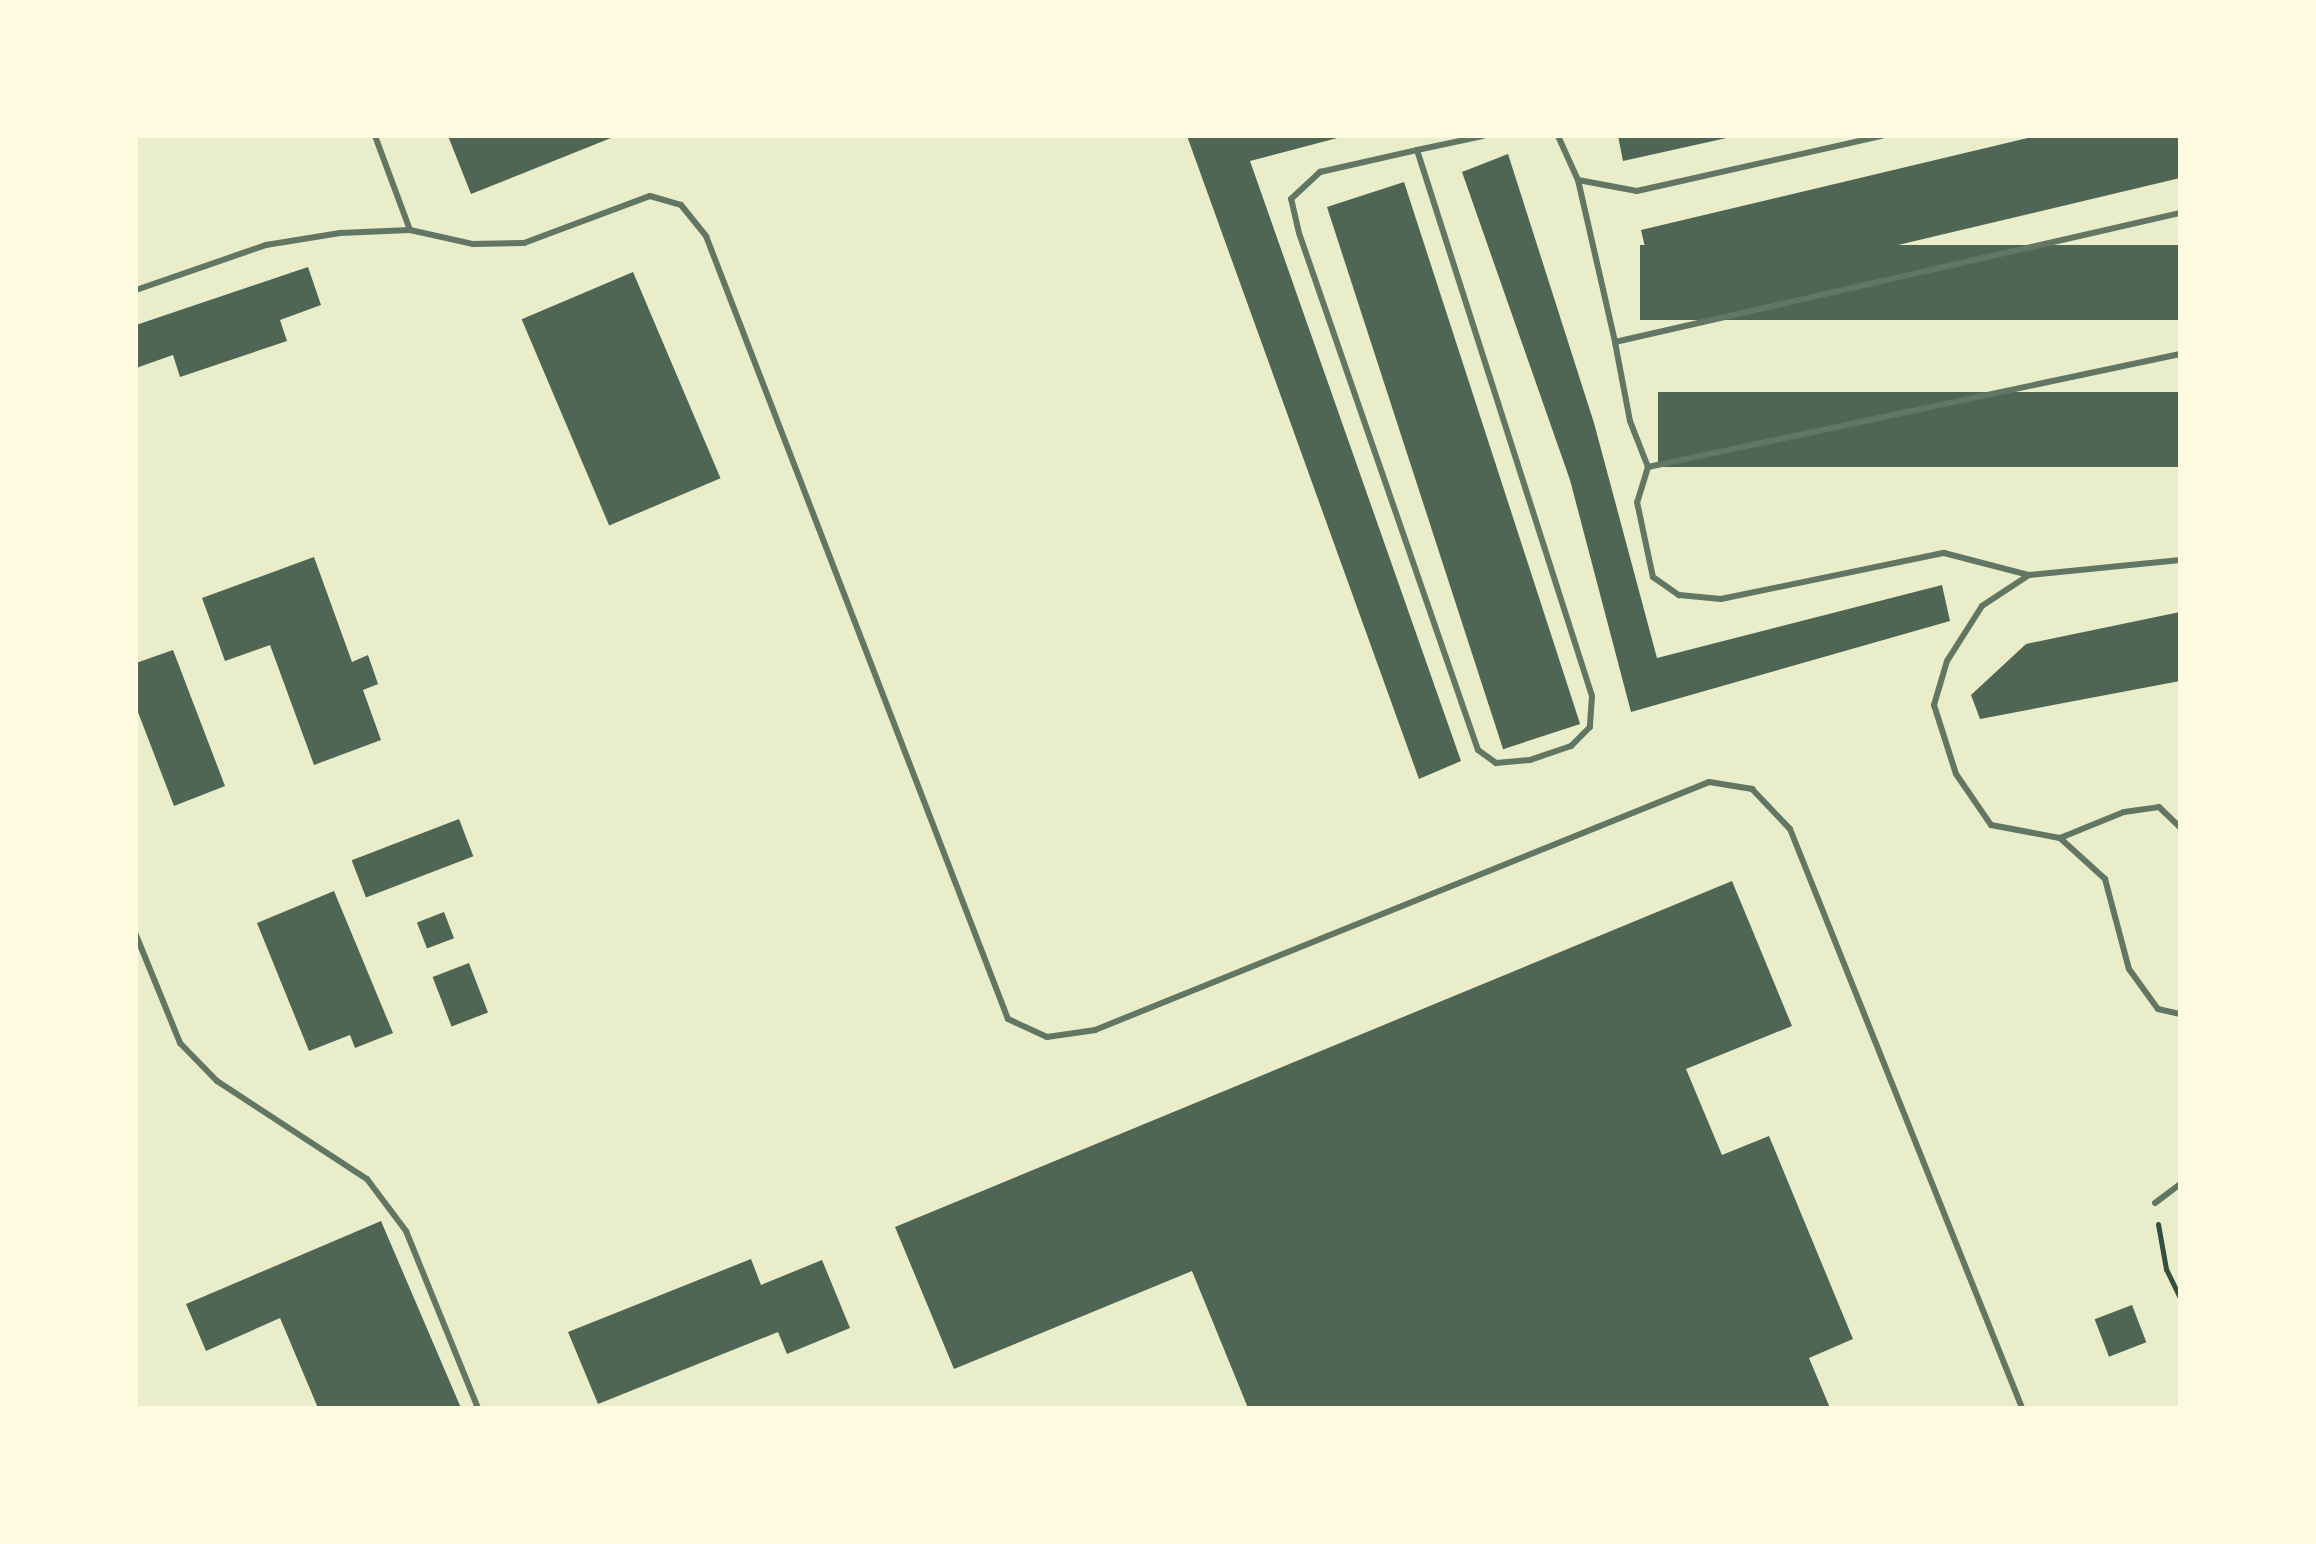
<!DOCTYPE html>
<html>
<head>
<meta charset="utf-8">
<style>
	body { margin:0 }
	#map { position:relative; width:2316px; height:1544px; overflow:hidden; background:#e9edc9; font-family:Rubik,sans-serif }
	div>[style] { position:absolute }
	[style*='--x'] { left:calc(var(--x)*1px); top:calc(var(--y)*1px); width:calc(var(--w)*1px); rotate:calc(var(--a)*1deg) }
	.building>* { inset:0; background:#4f6655; transform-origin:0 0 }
	.path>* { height:5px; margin:-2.5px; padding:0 2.5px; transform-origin:2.5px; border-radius:2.5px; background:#344e41 }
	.service>* { height:6px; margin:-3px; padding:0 3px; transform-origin:3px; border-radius:3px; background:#617663 }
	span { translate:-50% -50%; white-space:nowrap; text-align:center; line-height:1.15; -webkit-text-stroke:8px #fefae0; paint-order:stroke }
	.frame { position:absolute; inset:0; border:138px solid #fefae0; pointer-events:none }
</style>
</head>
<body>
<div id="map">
	<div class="building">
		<i style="clip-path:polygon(448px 136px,616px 136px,471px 194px)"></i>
		<i style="clip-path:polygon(1187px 136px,1345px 136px,1250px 161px,1461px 761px,1419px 779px)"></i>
		<i style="clip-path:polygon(1618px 136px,1731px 136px,1731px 137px,1623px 161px)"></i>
		<i style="clip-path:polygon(2036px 136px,2180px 136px,2180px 178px,1658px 302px,1641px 230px)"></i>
		<i style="clip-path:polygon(1508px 154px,1594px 423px,1657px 658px,1942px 585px,1950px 621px,1631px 712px,1570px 480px,1462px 172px)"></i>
		<i style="left:1404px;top:182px;width:570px;height:81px;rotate:72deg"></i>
		<i style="left:2180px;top:245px;width:75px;height:540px;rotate:90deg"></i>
		<i style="clip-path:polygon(308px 267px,321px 305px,280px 320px,287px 341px,180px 377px,173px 355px,136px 368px,136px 325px)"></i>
		<i style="left:633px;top:272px;width:224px;height:121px;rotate:67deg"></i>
		<i style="left:2180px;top:392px;width:75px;height:522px;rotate:90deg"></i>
		<i style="clip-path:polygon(314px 557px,352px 662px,368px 655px,378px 684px,363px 690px,381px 740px,314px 765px,270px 645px,225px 661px,202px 598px)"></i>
		<i style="clip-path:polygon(2180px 612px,2180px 681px,1980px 719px,1971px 695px,2026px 644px)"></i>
		<i style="clip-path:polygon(173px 650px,225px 786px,174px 806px,136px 707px,136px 663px)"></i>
		<i style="left:459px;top:819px;width:40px;height:115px;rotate:69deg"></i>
		<i style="clip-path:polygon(1732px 881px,1792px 1026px,1686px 1069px,1722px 1155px,1769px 1136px,1853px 1339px,1809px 1358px,1830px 1408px,1248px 1408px,1192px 1271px,954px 1369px,895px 1227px)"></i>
		<i style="clip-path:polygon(334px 891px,393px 1033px,355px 1048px,350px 1035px,309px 1051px,257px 923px)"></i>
		<i style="left:444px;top:912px;width:28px;height:29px;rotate:69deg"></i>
		<i style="left:469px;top:963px;width:53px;height:39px;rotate:69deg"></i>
		<i style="clip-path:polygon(381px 1221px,461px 1408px,318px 1408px,280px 1318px,206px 1351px,186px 1304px)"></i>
		<i style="clip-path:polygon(751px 1259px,761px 1285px,822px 1260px,850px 1328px,787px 1354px,778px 1332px,598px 1404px,568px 1332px)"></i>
		<i style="left:2132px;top:1305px;width:40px;height:40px;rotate:69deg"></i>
	</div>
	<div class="path">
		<i style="--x:2158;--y:1224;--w:46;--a:79.9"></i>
		<i style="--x:2166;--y:1269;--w:32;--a:64"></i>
	</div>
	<div class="service">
		<i style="--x:1558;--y:136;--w:48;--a:65.6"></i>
		<i style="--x:1578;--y:180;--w:166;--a:77.1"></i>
		<i style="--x:1417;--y:150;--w:573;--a:72.23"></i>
		<i style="--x:1592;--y:696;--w:31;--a:94"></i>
		<i style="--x:1590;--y:727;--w:27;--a:135"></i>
		<i style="--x:1571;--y:746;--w:43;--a:161.1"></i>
		<i style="--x:1530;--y:760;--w:34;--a:175"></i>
		<i style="--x:1496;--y:763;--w:22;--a:-144"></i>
		<i style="--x:1478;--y:750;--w:547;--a:-109.1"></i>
		<i style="--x:1299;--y:233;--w:35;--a:-103"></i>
		<i style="--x:1291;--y:199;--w:40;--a:-43"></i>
		<i style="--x:1320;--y:172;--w:99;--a:-12.8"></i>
		<i style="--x:1417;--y:150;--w:67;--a:-12"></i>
		<i style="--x:1578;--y:180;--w:60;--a:10.6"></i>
		<i style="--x:1637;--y:191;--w:251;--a:-12.7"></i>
		<i style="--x:410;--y:230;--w:65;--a:12.5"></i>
		<i style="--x:473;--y:244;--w:51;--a:-1.1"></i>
		<i style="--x:524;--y:243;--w:134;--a:-20.5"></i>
		<i style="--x:650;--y:196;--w:32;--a:16"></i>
		<i style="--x:681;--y:205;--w:40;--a:51"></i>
		<i style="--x:706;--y:236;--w:839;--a:68.91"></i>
		<i style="--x:1008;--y:1019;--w:43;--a:24.8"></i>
		<i style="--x:1047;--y:1037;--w:49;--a:-8.3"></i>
		<i style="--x:1095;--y:1030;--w:662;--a:-21.99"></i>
		<i style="--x:1709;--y:782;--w:44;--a:9.2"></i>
		<i style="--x:1752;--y:789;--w:55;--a:46.5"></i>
		<i style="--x:1790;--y:829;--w:624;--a:68.16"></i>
		<i style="--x:136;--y:290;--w:138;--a:-19.1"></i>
		<i style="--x:266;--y:245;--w:75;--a:-9.2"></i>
		<i style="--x:340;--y:233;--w:70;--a:-2.5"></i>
		<i style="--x:410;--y:230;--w:100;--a:-110.4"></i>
		<i style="--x:2180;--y:354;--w:544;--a:168.01"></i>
		<i style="--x:1648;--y:467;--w:37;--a:107"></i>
		<i style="--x:1637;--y:502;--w:77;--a:78"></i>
		<i style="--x:1653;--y:577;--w:32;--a:35"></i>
		<i style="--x:1679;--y:595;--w:42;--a:5.4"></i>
		<i style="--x:1721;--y:599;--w:228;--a:-11.7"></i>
		<i style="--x:1944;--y:553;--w:88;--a:14.5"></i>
		<i style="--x:2029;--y:575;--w:152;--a:-5.7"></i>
		<i style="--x:1648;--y:467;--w:49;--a:-111.4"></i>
		<i style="--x:1630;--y:421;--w:80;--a:-100.8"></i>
		<i style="--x:1615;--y:342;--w:580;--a:-12.86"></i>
		<i style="--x:2029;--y:575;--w:56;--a:146.6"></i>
		<i style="--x:1982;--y:606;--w:65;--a:122.5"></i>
		<i style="--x:1947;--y:661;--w:46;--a:106.5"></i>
		<i style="--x:1934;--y:705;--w:72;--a:72.3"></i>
		<i style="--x:1956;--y:774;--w:62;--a:55.5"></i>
		<i style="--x:1991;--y:825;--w:70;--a:10.7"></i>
		<i style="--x:2060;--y:838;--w:69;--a:-22.1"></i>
		<i style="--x:2124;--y:812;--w:35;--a:-8"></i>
		<i style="--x:2159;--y:807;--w:29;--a:44"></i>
		<i style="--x:2060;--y:838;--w:61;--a:42.3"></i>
		<i style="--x:2105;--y:879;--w:93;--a:75.1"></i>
		<i style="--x:2129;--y:969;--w:49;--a:54.1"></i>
		<i style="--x:2158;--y:1009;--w:23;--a:13"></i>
		<i style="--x:136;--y:935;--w:117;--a:67.8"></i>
		<i style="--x:180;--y:1043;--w:53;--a:45.8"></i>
		<i style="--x:217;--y:1081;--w:179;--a:33.2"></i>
		<i style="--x:367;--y:1179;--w:65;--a:53.1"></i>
		<i style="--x:406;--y:1231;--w:191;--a:67.9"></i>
		<i style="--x:2155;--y:1203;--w:31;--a:-37"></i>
	</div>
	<div class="frame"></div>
</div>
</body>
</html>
